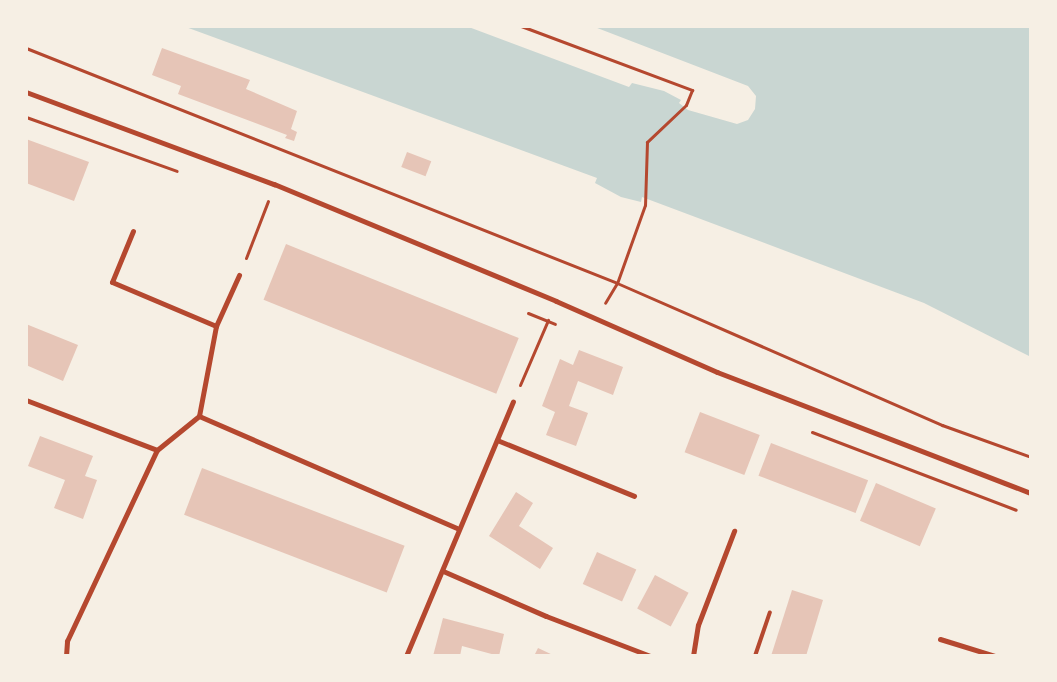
<!DOCTYPE html>
<html>
<head>
<meta charset="utf-8">
<style>
	body { margin:0 }
	#map { position:relative; width:1057px; height:682px; overflow:hidden; background:#f6efe4; font-family:"PT Sans",sans-serif }
	div>[style] { position:absolute }
	[style*='--x'] { left:calc(var(--x)*1px); top:calc(var(--y)*1px); width:calc(var(--w)*1px); rotate:calc(var(--a)*1deg) }
	.water>* { inset:0; background:#c9d6d2 }
	.building>* { inset:0; background:#e6c5b7; transform-origin:0 0 }
	.path>* { height:3px; margin:-1.5px; padding:0 1.5px; transform-origin:1.5px; border-radius:1.5px; background:#b5482f }
	.service>* { height:4px; margin:-2px; padding:0 2px; transform-origin:2px; border-radius:2px; background:#b5482f }
	.minor>* { height:5px; margin:-2.5px; padding:0 2.5px; transform-origin:2.5px; border-radius:2.5px; background:#b5482f }
	span { translate:-50% -50%; white-space:nowrap; text-align:center; line-height:1.15; -webkit-text-stroke:4.5px #f6efe4; paint-order:stroke }
	.frame { position:absolute; inset:0; border:28px solid #f6efe4; pointer-events:none }
</style>
</head>
<body>
<div id="map">
	<div class="water">
		<i style="clip-path:polygon(183px 26px,466px 26px,629px 87px,632px 83px,664px 91px,681px 100px,679px 103px,688px 110px,737px 124px,748px 120px,755px 109px,756px 96px,748px 86px,592px 26px,1031px 26px,1031px 357px,924px 303px,642px 197px,641px 202px,621px 197px,595px 183px,597px 178px)"></i>
	</div>
	<div class="building">
		<i style="clip-path:polygon(162px 48px,250px 80px,246px 89px,297px 111px,291px 129px,297px 132px,294px 141px,285px 138px,287px 135px,178px 94px,181px 86px,152px 75px)"></i>
		<i style="clip-path:polygon(26px 139px,89px 162px,74px 201px,26px 183px)"></i>
		<i style="left:407px;top:152px;width:26px;height:16px;rotate:21deg"></i>
		<i style="left:286px;top:244px;width:251px;height:60px;rotate:22deg"></i>
		<i style="clip-path:polygon(26px 324px,78px 345px,63px 381px,26px 365px)"></i>
		<i style="clip-path:polygon(579px 350px,623px 367px,613px 395px,578px 381px,569px 406px,588px 413px,576px 446px,546px 435px,555px 412px,542px 406px,560px 359px,573px 365px)"></i>
		<i style="left:700px;top:412px;width:64px;height:43px;rotate:21deg"></i>
		<i style="clip-path:polygon(40px 436px,93px 456px,85px 476px,97px 480px,83px 519px,54px 508px,65px 480px,28px 466px)"></i>
		<i style="left:771px;top:443px;width:104px;height:35px;rotate:21deg"></i>
		<i style="left:202px;top:468px;width:217px;height:50px;rotate:21deg"></i>
		<i style="left:876px;top:483px;width:65px;height:41px;rotate:23deg"></i>
		<i style="clip-path:polygon(516px 492px,533px 503px,519px 526px,553px 548px,540px 569px,489px 536px)"></i>
		<i style="left:597px;top:552px;width:43px;height:35px;rotate:24deg"></i>
		<i style="left:655px;top:575px;width:38px;height:38px;rotate:28deg"></i>
		<i style="clip-path:polygon(792px 590px,823px 600px,806px 656px,771px 656px)"></i>
		<i style="clip-path:polygon(443px 618px,504px 634px,499px 656px,462px 646px,460px 656px,433px 656px)"></i>
		<i style="clip-path:polygon(538px 648px,555px 656px,534px 656px)"></i>
	</div>
	<div class="path">
		<i style="--x:521;--y:26;--w:183;--a:20.5"></i>
		<i style="--x:692;--y:90;--w:16;--a:112"></i>
		<i style="--x:686;--y:105;--w:54;--a:136.5"></i>
		<i style="--x:647;--y:142;--w:63;--a:91.8"></i>
		<i style="--x:645;--y:205;--w:83;--a:109.7"></i>
		<i style="--x:617;--y:283;--w:23;--a:121"></i>
		<i style="--x:26;--y:48;--w:636;--a:21.68"></i>
		<i style="--x:617;--y:283;--w:355;--a:23.6"></i>
		<i style="--x:942;--y:425;--w:95;--a:19.8"></i>
		<i style="--x:26;--y:117;--w:160;--a:19.7"></i>
		<i style="--x:246;--y:258;--w:61;--a:-68.9"></i>
		<i style="--x:528;--y:313;--w:29;--a:22"></i>
		<i style="--x:520;--y:385;--w:71;--a:-66.7"></i>
		<i style="--x:812;--y:432;--w:218;--a:20.9"></i>
	</div>
	<div class="service">
		<i style="--x:755;--y:656;--w:46;--a:-71.2"></i>
	</div>
	<div class="minor">
		<i style="--x:26;--y:92;--w:265;--a:20.4"></i>
		<i style="--x:274;--y:184;--w:305;--a:22.5"></i>
		<i style="--x:556;--y:301;--w:176;--a:23.8"></i>
		<i style="--x:717;--y:372;--w:337;--a:21.1"></i>
		<i style="--x:133;--y:231;--w:55;--a:112.4"></i>
		<i style="--x:112;--y:282;--w:113;--a:22.9"></i>
		<i style="--x:26;--y:400;--w:140;--a:20.9"></i>
		<i style="--x:199;--y:416;--w:281;--a:23.5"></i>
		<i style="--x:497;--y:440;--w:148;--a:22.2"></i>
		<i style="--x:443;--y:571;--w:112;--a:23.6"></i>
		<i style="--x:546;--y:616;--w:111;--a:21"></i>
		<i style="--x:940;--y:639;--w:58;--a:17.2"></i>
		<i style="--x:66;--y:656;--w:15;--a:-86"></i>
		<i style="--x:67;--y:641;--w:211;--a:-64.8"></i>
		<i style="--x:157;--y:450;--w:54;--a:-39"></i>
		<i style="--x:199;--y:416;--w:92;--a:-79.3"></i>
		<i style="--x:216;--y:326;--w:56;--a:-65.7"></i>
		<i style="--x:406;--y:656;--w:276;--a:-67.2"></i>
		<i style="--x:693;--y:656;--w:31;--a:-81"></i>
		<i style="--x:698;--y:625;--w:101;--a:-69"></i>
	</div>
	<div class="frame"></div>
</div>
</body>
</html>
